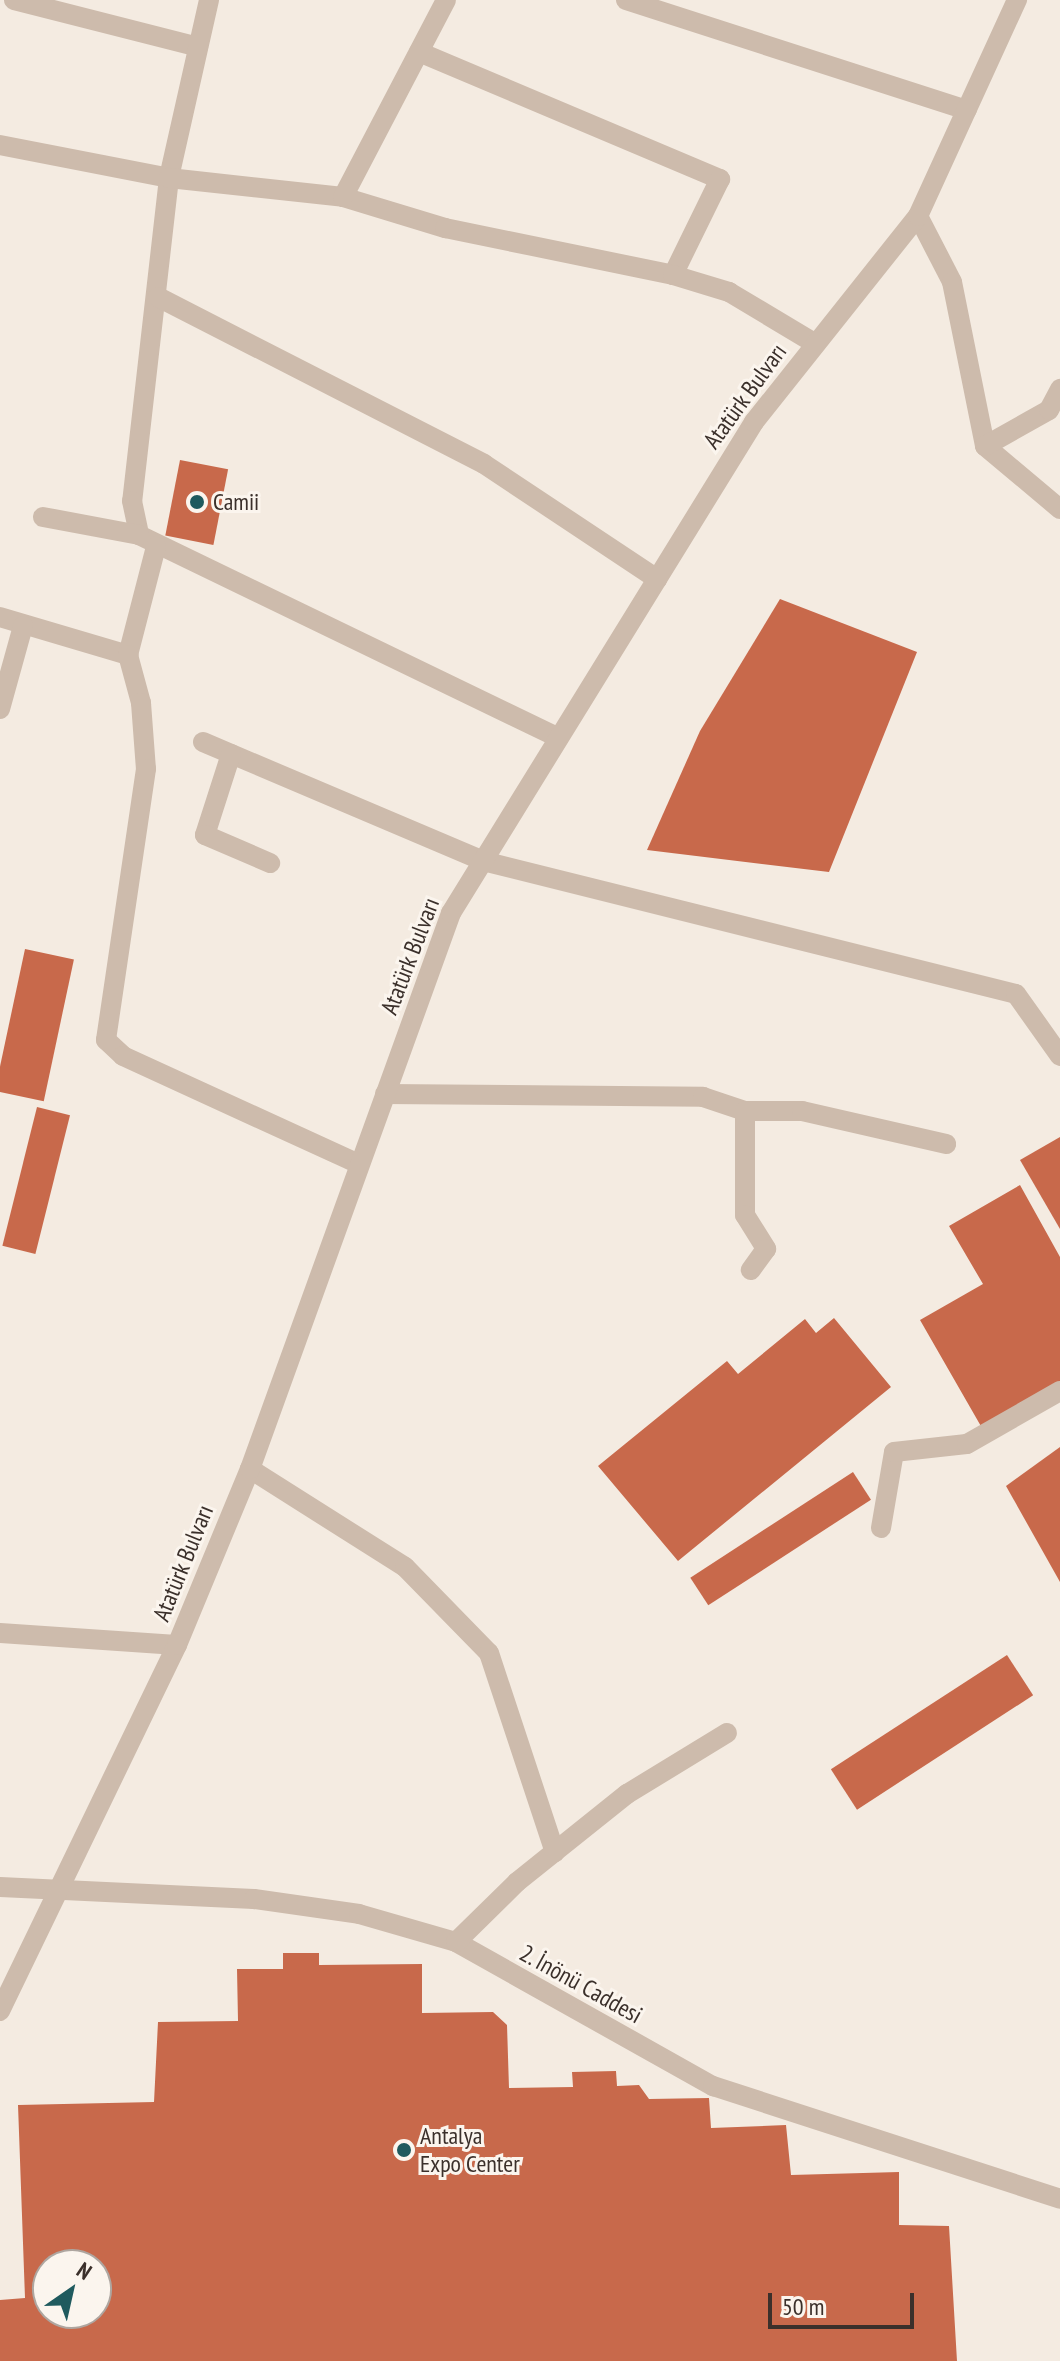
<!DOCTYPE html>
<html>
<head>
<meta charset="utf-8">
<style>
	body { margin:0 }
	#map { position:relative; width:1060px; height:2361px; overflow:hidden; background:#f4ebe1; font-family:"PT Sans Narrow",sans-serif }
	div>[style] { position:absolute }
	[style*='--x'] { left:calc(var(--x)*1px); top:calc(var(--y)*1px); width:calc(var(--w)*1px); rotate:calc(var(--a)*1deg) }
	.building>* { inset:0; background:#c8694b; transform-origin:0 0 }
	.minor>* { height:20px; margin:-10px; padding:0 10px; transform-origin:10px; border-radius:10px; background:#cdbbac }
	.dots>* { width:22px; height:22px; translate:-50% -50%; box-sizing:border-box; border:4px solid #fbf5ee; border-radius:50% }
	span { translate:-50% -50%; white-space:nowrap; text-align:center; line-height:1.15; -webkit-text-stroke:6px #fbf5ee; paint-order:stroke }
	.street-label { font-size:24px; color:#3b302b }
	.poi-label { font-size:24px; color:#3b302b }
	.left { translate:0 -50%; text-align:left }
	.north { position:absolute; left:32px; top:2249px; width:80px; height:80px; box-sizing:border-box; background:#fbf5ee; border:2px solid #aea6a0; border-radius:50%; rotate:34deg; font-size:22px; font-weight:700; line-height:32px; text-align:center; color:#3b302b }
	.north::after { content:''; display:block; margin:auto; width:28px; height:36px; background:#1f5a5e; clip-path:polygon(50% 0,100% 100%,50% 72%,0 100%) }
	.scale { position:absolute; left:768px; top:2293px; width:146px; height:36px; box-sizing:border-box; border:4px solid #3b302b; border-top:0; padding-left:10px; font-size:24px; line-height:28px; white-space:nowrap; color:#3b302b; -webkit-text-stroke:6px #fbf5ee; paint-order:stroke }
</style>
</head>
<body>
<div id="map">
	<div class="building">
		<i style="left:180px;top:460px;width:49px;height:77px;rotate:11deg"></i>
		<i style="clip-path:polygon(780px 599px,917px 652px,829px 872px,647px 850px,700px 731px)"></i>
		<i style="left:25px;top:949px;width:50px;height:145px;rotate:12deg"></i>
		<i style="left:37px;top:1107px;width:34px;height:143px;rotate:14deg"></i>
		<i style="clip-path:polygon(1060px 1137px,1060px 1229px,1020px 1160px)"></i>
		<i style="clip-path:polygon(1020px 1185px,1060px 1257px,1060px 1381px,982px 1428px,920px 1320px,983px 1284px,949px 1226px)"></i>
		<i style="clip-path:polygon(834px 1318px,891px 1387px,678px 1561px,598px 1466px,727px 1361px,738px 1374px,805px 1319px,816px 1333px)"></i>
		<i style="clip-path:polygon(1060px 1447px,1060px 1582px,1006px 1486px)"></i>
		<i style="left:853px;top:1472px;width:33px;height:194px;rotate:57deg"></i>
		<i style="left:1007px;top:1655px;width:48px;height:210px;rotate:57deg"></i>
		<i style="clip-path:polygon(evenodd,283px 1953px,319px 1953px,319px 1965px,422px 1964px,422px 2013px,493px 2012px,507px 2025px,509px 2088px,573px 2087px,572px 2072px,616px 2071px,617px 2086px,639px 2085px,649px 2099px,709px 2098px,711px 2128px,786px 2125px,791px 2175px,899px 2172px,899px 2225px,949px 2226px,957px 2361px,0 2361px,0 2300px,25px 2298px,18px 2105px,154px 2102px,158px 2022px,238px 2021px,237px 1969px,283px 1969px,283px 1953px,48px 2265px,96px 2265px,96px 2313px,48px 2313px,48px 2265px)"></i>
	</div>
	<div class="minor">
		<i style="--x:14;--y:0;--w:190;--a:14.3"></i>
		<i style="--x:209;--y:0;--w:182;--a:102.7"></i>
		<i style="--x:169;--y:178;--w:325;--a:96.5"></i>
		<i style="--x:132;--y:501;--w:35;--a:78"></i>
		<i style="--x:139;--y:535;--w:466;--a:25.8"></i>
		<i style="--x:626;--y:0;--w:358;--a:17.9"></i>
		<i style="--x:419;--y:52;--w:327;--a:22.9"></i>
		<i style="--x:720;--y:179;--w:107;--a:116.1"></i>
		<i style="--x:0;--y:145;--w:172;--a:11"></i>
		<i style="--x:169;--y:178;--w:175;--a:6.2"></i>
		<i style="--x:343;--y:197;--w:107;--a:16.9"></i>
		<i style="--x:445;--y:228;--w:233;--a:11.6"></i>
		<i style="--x:673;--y:275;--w:59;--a:16.9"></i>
		<i style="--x:729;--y:292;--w:101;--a:30.9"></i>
		<i style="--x:343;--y:197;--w:222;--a:-62.4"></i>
		<i style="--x:918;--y:216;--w:74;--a:62.7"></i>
		<i style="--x:952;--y:282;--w:167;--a:78.6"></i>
		<i style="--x:985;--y:446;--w:98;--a:40"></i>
		<i style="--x:158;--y:297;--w:366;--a:27.1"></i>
		<i style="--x:484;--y:464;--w:208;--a:33.6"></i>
		<i style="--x:985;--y:446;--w:73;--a:-29.4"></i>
		<i style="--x:1049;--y:410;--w:24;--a:-62"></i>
		<i style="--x:43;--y:517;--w:98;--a:10.6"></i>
		<i style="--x:0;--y:617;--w:134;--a:16.5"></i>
		<i style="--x:128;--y:655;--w:112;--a:-75.5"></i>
		<i style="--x:128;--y:655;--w:50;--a:74.8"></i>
		<i style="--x:141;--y:703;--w:66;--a:85.7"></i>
		<i style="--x:146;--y:769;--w:274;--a:98.4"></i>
		<i style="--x:106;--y:1040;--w:23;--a:43"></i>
		<i style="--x:123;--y:1056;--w:260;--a:24.6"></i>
		<i style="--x:0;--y:709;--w:86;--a:-74.5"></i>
		<i style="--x:203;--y:742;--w:304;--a:23"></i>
		<i style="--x:483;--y:861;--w:549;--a:14.01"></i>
		<i style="--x:1016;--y:994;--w:76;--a:54.6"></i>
		<i style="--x:231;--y:754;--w:85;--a:107.8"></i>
		<i style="--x:205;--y:835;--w:71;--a:23.3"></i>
		<i style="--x:385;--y:1094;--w:318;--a:0.5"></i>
		<i style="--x:703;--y:1097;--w:44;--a:18.4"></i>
		<i style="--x:745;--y:1111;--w:57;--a:0"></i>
		<i style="--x:802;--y:1111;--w:148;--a:12.9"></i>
		<i style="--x:745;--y:1111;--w:104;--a:90"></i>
		<i style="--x:745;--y:1215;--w:40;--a:58"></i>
		<i style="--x:766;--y:1249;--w:26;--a:126"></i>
		<i style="--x:250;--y:1469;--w:183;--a:32.3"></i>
		<i style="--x:405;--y:1567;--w:120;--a:45.7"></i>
		<i style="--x:489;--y:1653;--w:210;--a:71.7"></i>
		<i style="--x:881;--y:1528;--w:77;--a:-80.3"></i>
		<i style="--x:894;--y:1452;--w:73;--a:-6.3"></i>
		<i style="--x:967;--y:1444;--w:107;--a:-29.7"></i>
		<i style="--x:0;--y:1633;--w:177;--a:3.9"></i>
		<i style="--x:0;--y:1887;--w:254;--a:2.7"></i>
		<i style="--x:254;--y:1899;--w:106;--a:8.1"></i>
		<i style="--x:359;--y:1914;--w:101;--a:16.1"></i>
		<i style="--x:456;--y:1942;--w:295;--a:29.3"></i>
		<i style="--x:713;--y:2086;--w:365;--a:18"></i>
		<i style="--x:456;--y:1942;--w:86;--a:-44.5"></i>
		<i style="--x:517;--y:1882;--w:141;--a:-38.7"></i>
		<i style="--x:627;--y:1794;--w:117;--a:-31.4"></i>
		<i style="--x:0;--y:2011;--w:407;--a:-64.2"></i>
		<i style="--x:177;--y:1645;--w:191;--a:-67.5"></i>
		<i style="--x:250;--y:1469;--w:591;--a:-70.12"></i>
		<i style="--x:451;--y:913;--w:577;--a:-58.32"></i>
		<i style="--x:754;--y:422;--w:263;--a:-51.5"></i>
		<i style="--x:918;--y:216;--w:238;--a:-65.4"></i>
	</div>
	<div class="dots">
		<i style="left:197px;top:502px;background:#1f5a5e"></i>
		<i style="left:404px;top:2150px;background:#1f5a5e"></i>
	</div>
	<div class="street-label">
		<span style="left:745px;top:396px;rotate:-54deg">Atatürk Bulvarı</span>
		<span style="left:410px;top:956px;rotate:-69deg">Atatürk Bulvarı</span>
		<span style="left:183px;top:1563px;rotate:-68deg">Atatürk Bulvarı</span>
		<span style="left:581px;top:1984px;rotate:29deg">2. İnönü Caddesi</span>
	</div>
	<div class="poi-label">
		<span class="left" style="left:213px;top:502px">Camii</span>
		<span class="left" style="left:420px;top:2150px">Antalya<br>Expo Center</span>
	</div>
	<div class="north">N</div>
	<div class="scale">50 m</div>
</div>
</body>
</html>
